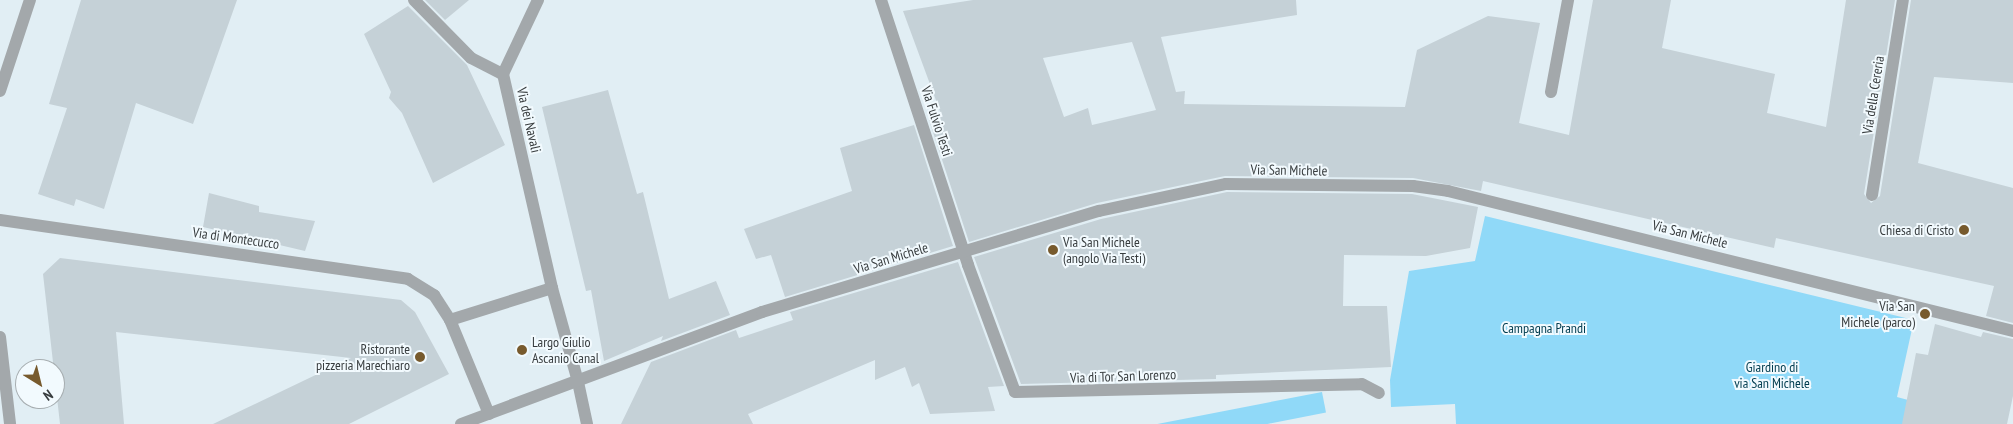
<!DOCTYPE html>
<html>
<head>
<meta charset="utf-8">
<style>
	body { margin:0 }
	#map { position:relative; width:2013px; height:424px; overflow:hidden; background:#e1eef4; font-family:"PT Sans Narrow",sans-serif }
	div>[style] { position:absolute }
	[style*='--x'] { left:calc(var(--x)*1px); top:calc(var(--y)*1px); width:calc(var(--w)*1px); rotate:calc(var(--a)*1deg) }
	.green>* { inset:0; background:#90d9f8; transform-origin:0 0 }
	.building>* { inset:0; background:#c5d1d7 }
	.minor>* { height:12px; margin:-6px; padding:0 6px; transform-origin:6px; border-radius:6px; background:#a3a8ab }
	.tertiary>* { height:12px; margin:-6px; padding:0 6px; transform-origin:6px; border-radius:6px; background:#a3a8ab }
	.dots>* { width:14px; height:14px; translate:-50% -50%; box-sizing:border-box; border:2px solid #f2fafe; border-radius:50% }
	span { translate:-50% -50%; white-space:nowrap; text-align:center; line-height:1.15; -webkit-text-stroke:4px #f2fafe; paint-order:stroke }
	.street-label { font-size:14px; color:#373c3e }
	.poi-label { font-size:14px; color:#373c3e }
	.right { translate:-100% -50%; text-align:right }
	.left { translate:0 -50%; text-align:left }
	.park-label { font-size:14px; color:#003c4f }
	.north { position:absolute; left:15px; top:359px; width:50px; height:50px; box-sizing:border-box; background:#f2fafe; border:1px solid #a7aeb1; border-radius:50%; rotate:144deg; font-size:14px; font-weight:700; line-height:20px; text-align:center; color:#373c3e }
	.north::after { content:''; display:block; margin:auto; width:18px; height:22px; background:#775a2d; clip-path:polygon(50% 0,100% 100%,50% 72%,0 100%) }
</style>
</head>
<body>
<div id="map">
	<div class="green">
		<i style="clip-path:polygon(1485px 216px,1914px 320px,1897px 397px,1997px 424px,1456px 424px,1455px 404px,1391px 407px,1390px 380px,1409px 271px,1475px 261px)"></i>
		<i style="left:1322px;top:392px;width:21px;height:258px;rotate:79deg"></i>
	</div>
	<div class="building">
		<i style="clip-path:polygon(81px 0,237px 0,193px 124px,136px 103px,104px 209px,76px 199px,74px 206px,38px 194px,67px 108px,49px 104px)"></i>
		<i style="clip-path:polygon(425px 0,469px 0,445px 20px)"></i>
		<i style="clip-path:polygon(evenodd,973px 0,1296px 0,1297px 15px,1161px 37px,1176px 92px,1185px 91px,1184px 104px,1405px 107px,1417px 50px,1488px 16px,1540px 23px,1519px 123px,1569px 135px,1593px 0,1671px 0,1662px 48px,1775px 74px,1767px 113px,1826px 127px,1846px 0,1895px 0,1864px 194px,1871px 203px,1880px 196px,1911px 0,2013px 0,2013px 83px,1934px 77px,1918px 163px,2013px 188px,2013px 323px,1986px 316px,1994px 286px,1776px 238px,1774px 248px,1483px 181px,1481px 191px,1413px 178px,1225px 176px,1097px 203px,969px 242px,929px 120px,941px 114px,903px 11px,973px 0,1132px 42px,1156px 110px,1092px 125px,1088px 108px,1064px 117px,1043px 58px,1132px 42px)"></i>
		<i style="clip-path:polygon(408px 6px,467px 65px,505px 145px,433px 183px,402px 113px,389px 98px,391px 92px,364px 34px)"></i>
		<i style="clip-path:polygon(608px 90px,637px 194px,643px 192px,669px 299px,716px 281px,730px 315px,661px 341px,663px 336px,604px 361px,591px 290px,586px 291px,542px 107px)"></i>
		<i style="clip-path:polygon(914px 125px,953px 246px,785px 297px,771px 255px,756px 259px,744px 229px,852px 191px,840px 148px)"></i>
		<i style="clip-path:polygon(1227px 192px,1412px 194px,1478px 207px,1470px 248px,1426px 256px,1344px 255px,1343px 306px,1387px 306px,1391px 367px,1216px 375px,1216px 379px,1021px 384px,974px 257px,1101px 219px)"></i>
		<i style="clip-path:polygon(209px 193px,259px 206px,259px 212px,315px 221px,305px 251px,203px 227px)"></i>
		<i style="clip-path:polygon(60px 258px,401px 300px,415px 312px,449px 374px,349px 424px,213px 424px,351px 358px,116px 332px,124px 424px,60px 424px,43px 274px)"></i>
		<i style="clip-path:polygon(958px 262px,1004px 386px,988px 387px,995px 411px,930px 414px,919px 383px,912px 387px,905px 367px,875px 380px,875px 360px,748px 414px,753px 424px,621px 424px,651px 362px,736px 330px,739px 338px,793px 320px,790px 312px)"></i>
		<i style="clip-path:polygon(1935px 324px,1981px 337px,1983px 332px,2013px 339px,2013px 396px,2007px 424px,1902px 424px,1916px 353px,1928px 355px)"></i>
	</div>
	<div class="minor">
		<i style="--x:414;--y:0;--w:81;--a:45.5"></i>
		<i style="--x:471;--y:58;--w:36;--a:27"></i>
		<i style="--x:881;--y:0;--w:279;--a:71.8"></i>
		<i style="--x:968;--y:265;--w:135;--a:69.7"></i>
		<i style="--x:1015;--y:392;--w:347;--a:-1.3"></i>
		<i style="--x:1362;--y:384;--w:19;--a:28"></i>
		<i style="--x:503;--y:74;--w:220;--a:77.1"></i>
		<i style="--x:503;--y:74;--w:82;--a:-64.7"></i>
		<i style="--x:1551;--y:92;--w:94;--a:-79.5"></i>
		<i style="--x:1872;--y:195;--w:197;--a:-81"></i>
		<i style="--x:0;--y:220;--w:412;--a:8.2"></i>
		<i style="--x:408;--y:279;--w:31;--a:32"></i>
		<i style="--x:434;--y:295;--w:30;--a:57"></i>
		<i style="--x:489;--y:414;--w:102;--a:-112.5"></i>
		<i style="--x:450;--y:320;--w:107;--a:-17.4"></i>
		<i style="--x:552;--y:288;--w:98;--a:74.5"></i>
	</div>
	<div class="tertiary">
		<i style="--x:0;--y:91;--w:96;--a:-71.8"></i>
		<i style="--x:0;--y:337;--w:88;--a:83.4"></i>
		<i style="--x:578;--y:382;--w:43;--a:77.9"></i>
		<i style="--x:461;--y:424;--w:321;--a:-20.4"></i>
		<i style="--x:762;--y:312;--w:352;--a:-16.7"></i>
		<i style="--x:1099;--y:211;--w:130;--a:-12"></i>
		<i style="--x:1226;--y:184;--w:187;--a:0.6"></i>
		<i style="--x:1413;--y:186;--w:35;--a:8"></i>
		<i style="--x:1448;--y:191;--w:582;--a:13.92"></i>
	</div>
	<div class="dots">
		<i style="left:1964px;top:230px;background:#775a2d"></i>
		<i style="left:1053px;top:250px;background:#775a2d"></i>
		<i style="left:1925px;top:314px;background:#775a2d"></i>
		<i style="left:522px;top:350px;background:#775a2d"></i>
		<i style="left:420px;top:357px;background:#775a2d"></i>
	</div>
	<div class="street-label">
		<span style="left:1873px;top:95px;rotate:-81deg">Via della Cereria</span>
		<span style="left:529px;top:120px;rotate:77deg">Via dei Navali</span>
		<span style="left:937px;top:121px;rotate:72deg">Via Fulvio Testi</span>
		<span style="left:1289px;top:170px;rotate:1deg">Via San Michele</span>
		<span style="left:1690px;top:234px;rotate:14deg">Via San Michele</span>
		<span style="left:236px;top:238px;rotate:8deg">Via di Montecucco</span>
		<span style="left:891px;top:258px;rotate:-17deg">Via San Michele</span>
		<span style="left:1123px;top:376px;rotate:-2deg">Via di Tor San Lorenzo</span>
	</div>
	<div class="poi-label">
		<span class="right" style="left:1954px;top:230px">Chiesa di Cristo</span>
		<span class="left" style="left:1063px;top:250px">Via San Michele<br>(angolo Via Testi)</span>
		<span class="right" style="left:1915px;top:314px">Via San<br>Michele (parco)</span>
		<span class="left" style="left:532px;top:350px">Largo Giulio<br>Ascanio Canal</span>
		<span class="right" style="left:410px;top:357px">Ristorante<br>pizzeria Marechiaro</span>
	</div>
	<div class="park-label">
		<span style="left:1544px;top:328px">Campagna Prandi</span>
		<span style="left:1772px;top:375px">Giardino di<br>via San Michele</span>
	</div>
	<div class="north">N</div>
</div>
</body>
</html>
